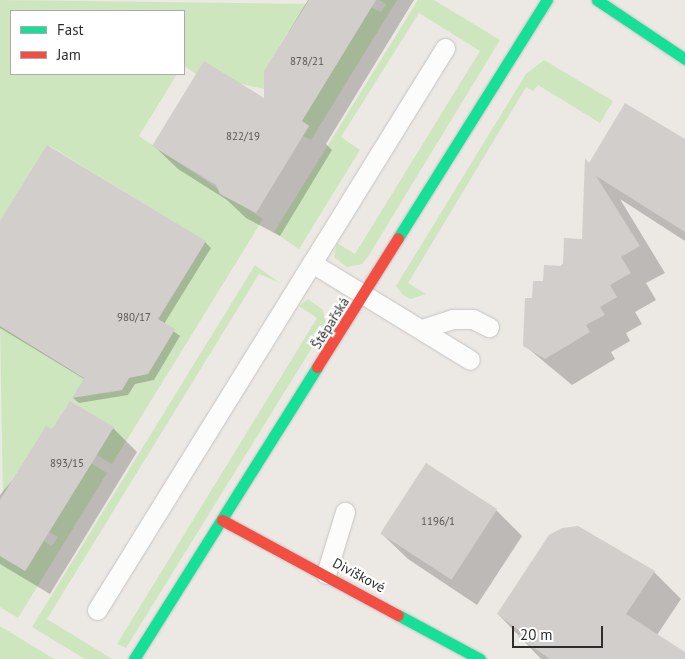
<!DOCTYPE html>
<html>
<head>
<meta charset="utf-8">
<style>
	body { margin:0 }
	#map { position:relative; width:685px; height:659px; overflow:hidden; background:#ece8e4; font-family:"PT Sans",sans-serif }
	div>[style] { position:absolute }
	[style*='--x'] { left:calc(var(--x)*1px); top:calc(var(--y)*1px); width:calc(var(--w)*1px); rotate:calc(var(--a)*1deg) }
	.green>* { inset:0; background:#cee6be }
	.shadow>* { inset:0; background:#0003 }
	.building>* { inset:0; background:#d1cecb; transform-origin:0 0 }
	.roads { filter:drop-shadow(0 0 1px #c5c4c5) drop-shadow(0 0 1px #c5c4c5) }
	.lane>* { height:19px; margin:-9.5px; padding:0 9.5px; transform-origin:9.5px; border-radius:9.5px; background:#fcfcfb }
	.fast>* { height:11px; margin:-5.5px; padding:0 5.5px; transform-origin:5.5px; border-radius:5.5px; background:#16e098 }
	.jam>* { height:11px; margin:-5.5px; padding:0 5.5px; transform-origin:5.5px; border-radius:5.5px; background:#f24e42 }
	span { translate:-50% -50%; white-space:nowrap; text-align:center; line-height:1.15; -webkit-text-stroke:4.5px #fff; paint-order:stroke }
	.number-label { font-size:11px; color:#585857 }
	.number-label span { -webkit-text-stroke-width:0 }
	.street-label { font-size:14px; color:#2e2e2e }
	.legend { position:absolute; left:10px; top:10px; width:175px; height:65px; box-sizing:border-box; background:#fff; border:1px solid #ababab; margin:0; padding:6px 9px; list-style:none; font-size:15px; color:#2e2e2e }
	.legend li { display:flex; align-items:center; gap:10px; height:25px }
	.legend b { width:25px; border:1px solid #ababab }
	.scale { position:absolute; left:512px; top:626px; width:91px; height:22px; box-sizing:border-box; border:2px solid #2e2e2e; border-top:0; padding-left:6px; font-size:15px; line-height:18px; white-space:nowrap; color:#2e2e2e; -webkit-text-stroke:4px #fff; paint-order:stroke }
</style>
</head>
<body>
<div id="map">
	<div class="green">
		<i style="clip-path:polygon(0 0,314px 4px,294px 36px,288px 32px,279px 47px,284px 51px,264px 89px,196px 74px,184px 66px,184px 11px,11px 11px,11px 74px,177px 74px,139px 136px,263px 219px,112px 464px,97px 455px,113px 427px,70px 401px,20px 482px,13px 478px,3px 495px,0 326px,108px 393px,122px 390px,135px 369px,148px 374px,175px 330px,140px 349px,204px 245px,202px 239px,50px 146px,0 221px)"></i>
		<i style="clip-path:polygon(379px 0,397px 0,311px 140px,303px 136px,309px 126px,299px 119px,371px 7px,381px 12px,386px 4px)"></i>
		<i style="clip-path:polygon(418px 0,434px 0,500px 40px,369px 255px,362px 264px,347px 267px,334px 257px,337px 243px,355px 254px,480px 51px,419px 13px,341px 137px,360px 150px,299px 249px,274px 232px)"></i>
		<i style="clip-path:polygon(544px 60px,613px 101px,600px 123px,538px 85px,533px 91px,526px 87px,408px 283px,426px 294px,411px 299px,403px 295px,396px 286px,526px 74px)"></i>
		<i style="clip-path:polygon(255px 265px,280px 283px,259px 274px,47px 619px,112px 659px,85px 659px,32px 627px)"></i>
		<i style="clip-path:polygon(308px 299px,323px 310px,326px 325px,126px 648px,117px 644px,317px 318px,299px 306px)"></i>
		<i style="clip-path:polygon(91px 463px,107px 473px,18px 618px,0 607px,0 556px,26px 571px,44px 541px,52px 546px,58px 537px,49px 532px)"></i>
		<i style="clip-path:polygon(0 626px,54px 659px,0 659px)"></i>
	</div>
	<div class="shadow">
		<i style="clip-path:polygon(308px 0,414px 0,326px 144px,332px 150px,280px 236px,246px 218px,227px 200px,178px 169px,154px 146px,265px 100px,265px 71px)"></i>
		<i style="clip-path:polygon(685px 141px,685px 241px,620px 199px,665px 273px,646px 283px,656px 300px,635px 312px,642px 324px,626px 333px,630px 341px,611px 352px,615px 359px,572px 385px,524px 345px,533px 300px,583px 240px,590px 164px)"></i>
		<i style="clip-path:polygon(0 224px,205px 242px,211px 248px,164px 324px,180px 336px,154px 380px,135px 384px,128px 395px,79px 403px,73px 398px,84px 379px,0 328px)"></i>
		<i style="clip-path:polygon(113px 428px,137px 452px,50px 594px,0 564px,0 495px,53px 431px)"></i>
		<i style="clip-path:polygon(496px 510px,522px 536px,477px 605px,408px 559px,381px 533px)"></i>
		<i style="clip-path:polygon(654px 572px,681px 599px,657px 635px,685px 653px,685px 659px,541px 659px,498px 614px)"></i>
	</div>
	<div class="building">
		<i style="clip-path:polygon(309px 0,376px 0,302px 121px,309px 126px,256px 213px,220px 194px,216px 185px,152px 146px,204px 61px,264px 98px,264px 71px)"></i>
		<i style="clip-path:polygon(625px 103px,685px 139px,685px 232px,596px 176px,640px 246px,621px 257px,631px 273px,610px 285px,617px 297px,600px 307px,605px 315px,586px 325px,590px 332px,545px 359px,523px 346px,525px 298px,532px 298px,533px 281px,543px 281px,544px 265px,563px 266px,564px 238px,582px 239px,585px 158px,589px 163px)"></i>
		<i style="clip-path:polygon(47px 145px,206px 241px,158px 319px,175px 329px,148px 374px,129px 378px,122px 390px,72px 398px,84px 378px,0 326px,0 221px)"></i>
		<i style="clip-path:polygon(70px 401px,114px 427px,25px 571px,0 556px,0 500px,46px 426px,52px 429px)"></i>
		<i style="left:426px;top:463px;width:85px;height:84px;rotate:33deg"></i>
		<i style="clip-path:polygon(578px 526px,655px 571px,626px 614px,685px 652px,685px 659px,550px 659px,518px 637px,521px 632px,497px 614px,549px 535px,562px 528px)"></i>
	</div>
	<div class="roads">
		<div class="lane">
			<i style="--x:312;--y:263;--w:185;--a:31.5"></i>
			<i style="--x:422;--y:329;--w:33;--a:-18"></i>
			<i style="--x:453;--y:319;--w:20;--a:0"></i>
			<i style="--x:473;--y:319;--w:18;--a:27"></i>
			<i style="--x:326;--y:574;--w:65;--a:-73"></i>
			<i style="--x:97;--y:610;--w:661;--a:-58.23"></i>
		</div>
		<div class="fast">
			<i style="--x:597;--y:0;--w:106;--a:33.8"></i>
			<i style="--x:398;--y:238;--w:281;--a:-58"></i>
			<i style="--x:398;--y:615;--w:93;--a:28.2"></i>
			<i style="--x:134;--y:659;--w:345;--a:-57.9"></i>
		</div>
		<div class="jam">
			<i style="--x:317;--y:367;--w:152;--a:-57.9"></i>
			<i style="--x:222;--y:520;--w:200;--a:28.4"></i>
		</div>
	</div>
	<div class="number-label">
		<span style="left:307px;top:61px">878/21</span>
		<span style="left:243px;top:136px">822/19</span>
		<span style="left:134px;top:317px">980/17</span>
		<span style="left:67px;top:463px">893/15</span>
		<span style="left:438px;top:521px">1196/1</span>
	</div>
	<div class="street-label">
		<span style="left:330px;top:323px;rotate:-58deg">Štěpařská</span>
		<span style="left:359px;top:575px;rotate:28deg">Divíškové</span>
	</div>
	<ul class="legend">
	<li><b style="height:6px;background:#16e098"></b>Fast</li>
	<li><b style="height:6px;background:#f24e42"></b>Jam</li>
	</ul>
	<div class="scale">20 m</div>
</div>
</body>
</html>
